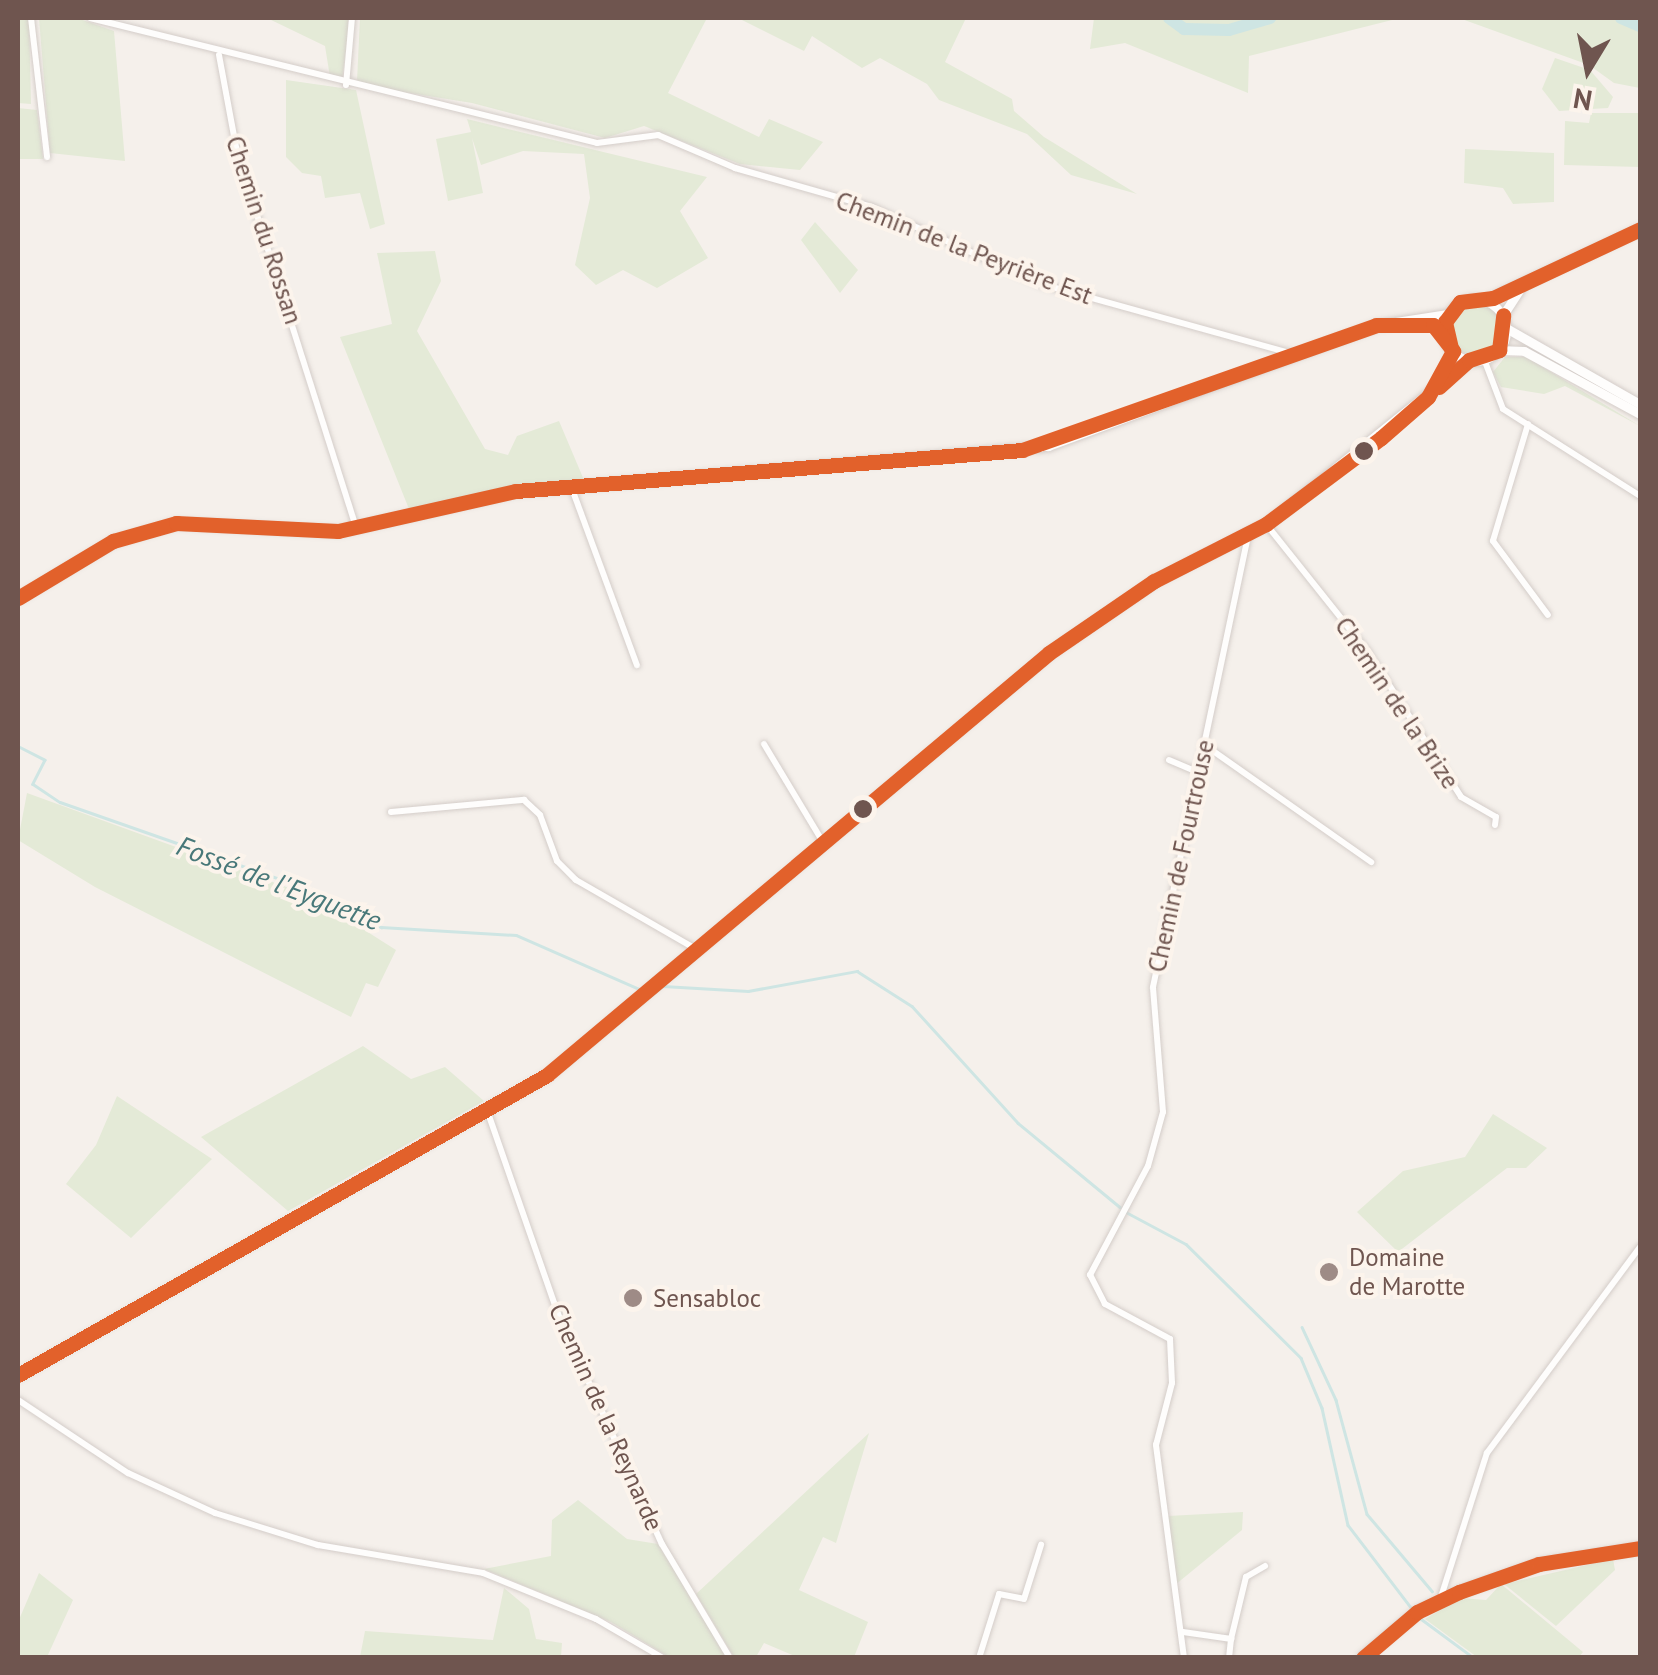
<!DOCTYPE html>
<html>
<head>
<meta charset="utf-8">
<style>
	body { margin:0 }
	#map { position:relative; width:1658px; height:1675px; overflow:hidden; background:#f5f0eb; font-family:"PT Sans",sans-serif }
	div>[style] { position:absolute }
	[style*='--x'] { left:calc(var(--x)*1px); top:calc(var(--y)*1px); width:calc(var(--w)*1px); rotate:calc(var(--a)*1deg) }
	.green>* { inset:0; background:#e4ead7 }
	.round { border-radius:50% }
	.stream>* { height:2.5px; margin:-1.25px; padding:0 1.25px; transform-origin:1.25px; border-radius:1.25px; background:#cee5e3 }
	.river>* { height:12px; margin:-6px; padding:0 6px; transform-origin:6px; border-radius:6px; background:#cee5e3 }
	.roads { filter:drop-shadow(0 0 2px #d4cdc9) drop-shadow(0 0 2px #d4cdc9) }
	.street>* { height:6px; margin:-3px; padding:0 3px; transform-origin:3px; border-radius:3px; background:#fefdfc }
	.secondary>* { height:9px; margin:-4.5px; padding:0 4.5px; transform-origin:4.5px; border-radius:4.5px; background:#fefdfc }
	.secondary>.ring { margin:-4.5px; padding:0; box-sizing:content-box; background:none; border:9px solid #fefdfc; border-radius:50% }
	.primary>* { height:10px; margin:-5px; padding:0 5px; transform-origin:5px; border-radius:5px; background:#f1ebe6 }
	.bus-1>* { height:15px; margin:-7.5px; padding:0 7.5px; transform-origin:7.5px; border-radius:7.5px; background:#e2612b }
	.dots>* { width:28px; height:28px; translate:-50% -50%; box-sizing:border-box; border:5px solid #fcf4ec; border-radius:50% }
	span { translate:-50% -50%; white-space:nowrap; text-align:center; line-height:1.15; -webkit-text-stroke:8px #fcf4ec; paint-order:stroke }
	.street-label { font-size:25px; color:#6f554f }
	.poi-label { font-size:25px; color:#6f554f }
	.left { translate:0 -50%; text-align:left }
	.water-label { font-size:28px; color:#487879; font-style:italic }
	.frame { position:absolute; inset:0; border:20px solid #6f554f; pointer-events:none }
	.north { position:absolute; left:1538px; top:20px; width:100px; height:100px; -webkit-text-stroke:8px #fcf4ec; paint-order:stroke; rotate:190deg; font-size:28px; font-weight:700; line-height:40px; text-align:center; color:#6f554f }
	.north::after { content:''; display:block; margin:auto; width:35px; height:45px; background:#6f554f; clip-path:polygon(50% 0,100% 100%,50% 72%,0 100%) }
</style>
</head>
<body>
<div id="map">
	<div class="green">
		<i style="clip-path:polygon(18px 18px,29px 18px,31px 104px,18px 103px)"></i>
		<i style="clip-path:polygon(39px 18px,77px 18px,114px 31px,125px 161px,50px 153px)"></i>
		<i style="clip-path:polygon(267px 18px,350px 18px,342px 79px,330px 77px,325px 46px)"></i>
		<i style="clip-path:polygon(360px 18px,707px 18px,668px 93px,759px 137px,769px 119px,823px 142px,800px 170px,740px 164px,644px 126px,605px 138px,472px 103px,366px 86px,357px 81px)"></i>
		<i style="clip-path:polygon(738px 18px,966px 18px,945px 62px,1012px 99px,1014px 111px,1044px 137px,1137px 194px,1071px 175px,1027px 134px,939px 100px,927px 84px,880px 58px,862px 68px,812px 36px,804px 51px)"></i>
		<i style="clip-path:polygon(1094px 18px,1455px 18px,1396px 19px,1249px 56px,1248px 93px,1125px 43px,1090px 49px)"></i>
		<i style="clip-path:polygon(1459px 18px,1640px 18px,1640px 88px,1614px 83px,1589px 65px)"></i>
		<i style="clip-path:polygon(1555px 58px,1590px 70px,1613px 97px,1608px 108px,1559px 111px,1542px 89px)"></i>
		<i style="clip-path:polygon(286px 80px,356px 90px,385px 224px,370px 229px,360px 193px,325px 198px,321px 176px,302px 173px,286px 157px)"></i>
		<i style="clip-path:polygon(18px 108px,37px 110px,43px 159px,18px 159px)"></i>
		<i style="clip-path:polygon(1591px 113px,1640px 113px,1640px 167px,1564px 165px,1565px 121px,1589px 123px)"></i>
		<i style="clip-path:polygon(467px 119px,707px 177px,680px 211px,708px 258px,657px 288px,623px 270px,596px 285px,575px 265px,590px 198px,584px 154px,523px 151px,481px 165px,472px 138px,483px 193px,448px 201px,436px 139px,471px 132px)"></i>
		<i style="clip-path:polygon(1465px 149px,1554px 153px,1554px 202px,1513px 204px,1503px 188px,1464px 183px)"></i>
		<i style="clip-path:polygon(815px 222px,858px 270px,840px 293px,801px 240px)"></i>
		<i style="clip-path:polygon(435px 251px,441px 281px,417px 331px,485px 449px,508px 455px,517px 436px,559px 421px,584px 480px,517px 485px,409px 509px,340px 337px,392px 324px,377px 253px)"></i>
		<i class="round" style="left:1450px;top:304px;width:52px;height:52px"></i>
		<i style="clip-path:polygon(1505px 357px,1526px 357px,1640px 426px,1565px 386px,1544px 394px,1501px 387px,1493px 372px)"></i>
		<i style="clip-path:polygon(27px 793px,311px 896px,396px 950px,378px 987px,366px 983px,351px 1017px,95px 887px,18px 840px)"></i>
		<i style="clip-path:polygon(363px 1046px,411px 1079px,445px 1067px,484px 1101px,288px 1211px,201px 1137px)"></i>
		<i style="clip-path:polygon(117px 1096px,212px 1159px,131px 1238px,66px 1184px,96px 1145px)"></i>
		<i style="clip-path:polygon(1493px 1114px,1547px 1148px,1526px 1168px,1507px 1168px,1398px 1252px,1357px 1212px,1403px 1171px,1465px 1157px)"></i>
		<i style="clip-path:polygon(869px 1433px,836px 1543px,823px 1537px,799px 1590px,868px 1622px,854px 1657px,797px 1657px,764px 1643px,756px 1657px,734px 1657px,696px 1594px)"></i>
		<i style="clip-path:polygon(578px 1500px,627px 1539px,658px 1544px,727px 1657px,669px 1657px,611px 1622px,484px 1569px,551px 1556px,552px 1520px)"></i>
		<i style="clip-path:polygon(1243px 1512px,1242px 1530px,1175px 1585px,1168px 1516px)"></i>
		<i style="clip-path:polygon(1613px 1559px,1615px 1570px,1556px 1626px,1504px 1584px)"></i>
		<i style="clip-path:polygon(39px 1573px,73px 1600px,47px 1657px,18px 1657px,18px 1622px)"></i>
		<i style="clip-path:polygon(1501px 1584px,1583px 1652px,1579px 1657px,1477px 1657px,1425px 1619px,1461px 1598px,1486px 1600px)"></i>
		<i style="clip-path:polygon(504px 1588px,529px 1609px,536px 1639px,562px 1643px,561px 1657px,360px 1657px,365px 1631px,493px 1640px)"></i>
	</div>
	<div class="stream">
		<i style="--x:18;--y:746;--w:30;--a:27"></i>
		<i style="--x:45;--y:760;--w:27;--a:117"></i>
		<i style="--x:33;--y:784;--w:32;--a:34"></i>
		<i style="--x:60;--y:802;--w:261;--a:19.3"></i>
		<i style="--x:306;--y:888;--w:85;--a:27.5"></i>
		<i style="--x:381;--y:927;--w:135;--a:3.4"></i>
		<i style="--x:516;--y:935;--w:137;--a:23.7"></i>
		<i style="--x:650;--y:996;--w:16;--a:-38"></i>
		<i style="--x:663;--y:986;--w:85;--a:3.4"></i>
		<i style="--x:748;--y:991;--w:111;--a:-10.4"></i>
		<i style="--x:857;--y:971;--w:65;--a:32.5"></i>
		<i style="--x:912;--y:1006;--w:158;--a:47.8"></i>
		<i style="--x:1018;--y:1123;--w:132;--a:39.5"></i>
		<i style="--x:1126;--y:1212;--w:68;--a:28.1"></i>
		<i style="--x:1186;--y:1244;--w:162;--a:44.7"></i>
		<i style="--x:1301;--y:1358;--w:54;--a:67.2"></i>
		<i style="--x:1322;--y:1408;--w:120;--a:77.5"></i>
		<i style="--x:1348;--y:1525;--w:107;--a:52.6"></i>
		<i style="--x:1302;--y:1327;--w:81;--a:65"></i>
		<i style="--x:1336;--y:1400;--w:118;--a:74.8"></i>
		<i style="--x:1367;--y:1514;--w:101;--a:49.8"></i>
		<i style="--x:1420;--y:1618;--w:67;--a:36.5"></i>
	</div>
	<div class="river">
		<i style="--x:1169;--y:18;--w:19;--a:36"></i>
		<i style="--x:1184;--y:29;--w:45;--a:1.3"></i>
		<i style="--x:1229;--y:30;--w:43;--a:-16.3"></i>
		<i style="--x:1621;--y:18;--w:21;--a:23"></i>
	</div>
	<div class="roads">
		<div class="street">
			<i style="--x:31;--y:18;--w:140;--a:83.4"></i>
			<i style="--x:90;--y:18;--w:522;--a:13.85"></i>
			<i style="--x:597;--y:143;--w:62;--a:-7.5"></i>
			<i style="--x:658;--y:135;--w:84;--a:23.2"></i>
			<i style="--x:735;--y:168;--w:142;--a:15.9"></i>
			<i style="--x:872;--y:207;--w:186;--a:24.5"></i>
			<i style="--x:1041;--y:284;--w:263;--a:15.5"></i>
			<i style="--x:219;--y:55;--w:99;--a:79.5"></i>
			<i style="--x:237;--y:152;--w:394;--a:72.4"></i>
			<i style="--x:346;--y:85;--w:67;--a:-84.9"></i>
			<i style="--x:1484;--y:359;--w:53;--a:69.2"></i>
			<i style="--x:1503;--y:409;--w:162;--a:32.4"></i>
			<i style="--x:1528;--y:424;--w:122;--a:106.7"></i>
			<i style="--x:1493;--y:541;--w:92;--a:53.4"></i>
			<i style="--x:571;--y:486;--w:191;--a:69.8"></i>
			<i style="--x:1266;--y:524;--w:164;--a:51.4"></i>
			<i style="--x:1368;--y:652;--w:172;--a:57.3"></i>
			<i style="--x:1461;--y:797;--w:40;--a:29.7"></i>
			<i style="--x:1496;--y:817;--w:8;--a:97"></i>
			<i style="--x:764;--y:744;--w:114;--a:59"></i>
			<i style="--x:1206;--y:746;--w:202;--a:35.1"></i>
			<i style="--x:1169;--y:760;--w:34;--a:23"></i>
			<i style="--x:391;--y:812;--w:134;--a:-5.2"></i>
			<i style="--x:524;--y:800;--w:22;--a:43"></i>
			<i style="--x:540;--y:815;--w:49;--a:69.7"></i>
			<i style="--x:557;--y:861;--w:27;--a:45"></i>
			<i style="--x:576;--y:880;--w:138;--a:29.9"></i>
			<i style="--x:487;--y:1110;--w:216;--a:70.8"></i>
			<i style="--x:558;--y:1314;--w:252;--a:65.7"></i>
			<i style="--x:662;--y:1544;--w:133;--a:59.2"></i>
			<i style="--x:18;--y:1400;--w:132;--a:33.6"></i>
			<i style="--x:128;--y:1473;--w:96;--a:24.7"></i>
			<i style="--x:215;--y:1513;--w:108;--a:17.3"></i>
			<i style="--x:318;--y:1545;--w:167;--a:9.6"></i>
			<i style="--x:483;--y:1573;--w:122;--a:22.2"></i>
			<i style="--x:596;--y:1619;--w:78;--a:30.2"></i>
			<i style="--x:1440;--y:1600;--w:154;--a:-72.3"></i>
			<i style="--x:1487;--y:1453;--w:257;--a:-53.4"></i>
			<i style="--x:1183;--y:1632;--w:49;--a:8.3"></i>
			<i style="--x:1231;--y:1639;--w:19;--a:96"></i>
			<i style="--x:1231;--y:1639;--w:64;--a:-76.4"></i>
			<i style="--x:1246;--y:1577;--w:22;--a:-30"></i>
			<i style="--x:979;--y:1658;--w:67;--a:-72.6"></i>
			<i style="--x:999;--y:1594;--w:25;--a:11"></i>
			<i style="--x:1024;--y:1599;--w:57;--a:-72.5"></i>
			<i style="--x:1184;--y:1658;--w:215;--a:-97.5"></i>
			<i style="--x:1156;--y:1445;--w:64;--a:-75.5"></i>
			<i style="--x:1172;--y:1383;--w:44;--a:-92.6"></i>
			<i style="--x:1170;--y:1339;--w:74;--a:-151.7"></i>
			<i style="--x:1105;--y:1304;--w:33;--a:-117"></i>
			<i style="--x:1090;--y:1275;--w:123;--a:-62"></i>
			<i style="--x:1148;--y:1166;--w:56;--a:-74.5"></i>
			<i style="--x:1163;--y:1112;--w:125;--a:-94.6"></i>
			<i style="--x:1153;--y:987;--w:462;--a:-78.1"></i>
		</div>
		<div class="secondary">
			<i class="ring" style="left:1444px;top:299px;width:53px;height:53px"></i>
			<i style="--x:1486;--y:300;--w:170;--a:-24.8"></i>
			<i style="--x:1503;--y:315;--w:31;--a:-57"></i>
			<i style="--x:1506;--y:328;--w:154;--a:29.6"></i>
			<i style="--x:1499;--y:350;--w:25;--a:2"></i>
			<i style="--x:1524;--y:351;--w:132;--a:28.5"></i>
			<i style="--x:1439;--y:383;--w:35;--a:-66"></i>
			<i style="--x:18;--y:598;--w:111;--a:-31"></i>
			<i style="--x:113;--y:541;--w:66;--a:-15.9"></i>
			<i style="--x:176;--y:523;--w:162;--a:2.8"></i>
			<i style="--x:338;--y:531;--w:182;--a:-12.7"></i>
			<i style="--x:516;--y:491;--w:534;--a:-4.83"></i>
			<i style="--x:1048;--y:446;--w:350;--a:-20.2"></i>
			<i style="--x:1376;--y:325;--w:73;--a:-8.7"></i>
			<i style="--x:18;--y:1375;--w:608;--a:-29.56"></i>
			<i style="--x:547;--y:1075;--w:656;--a:-40.05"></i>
			<i style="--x:1049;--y:653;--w:127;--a:-34.4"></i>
			<i style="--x:1154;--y:581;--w:126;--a:-27"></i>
			<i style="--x:1266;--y:524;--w:261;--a:-38.9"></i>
		</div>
		<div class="primary">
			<i style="--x:1362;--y:1658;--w:72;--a:-39.9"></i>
			<i style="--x:1417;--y:1612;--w:47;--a:-25.5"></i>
			<i style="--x:1459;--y:1592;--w:85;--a:-19.3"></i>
			<i style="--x:1539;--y:1564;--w:102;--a:-9"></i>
		</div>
	</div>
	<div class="bus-1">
		<i style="--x:1451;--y:348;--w:27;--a:-103"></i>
		<i style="--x:1445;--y:322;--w:25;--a:-53"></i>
		<i style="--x:1460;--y:302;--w:33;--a:-7"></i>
		<i style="--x:1493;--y:298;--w:162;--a:-25.1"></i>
		<i style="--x:1439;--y:387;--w:40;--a:-42"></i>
		<i style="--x:1469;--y:360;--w:32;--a:-18"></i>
		<i style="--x:1499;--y:350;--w:35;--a:-83"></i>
		<i style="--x:18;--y:598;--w:111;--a:-31"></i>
		<i style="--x:113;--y:541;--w:66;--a:-15.9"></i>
		<i style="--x:176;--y:523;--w:162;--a:2.8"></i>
		<i style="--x:338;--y:531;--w:182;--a:-12.7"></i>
		<i style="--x:516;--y:491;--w:508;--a:-4.63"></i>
		<i style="--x:1022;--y:450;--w:375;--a:-19.4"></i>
		<i style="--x:1376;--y:325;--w:57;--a:0"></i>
		<i style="--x:1433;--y:325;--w:33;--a:52"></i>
		<i style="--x:1453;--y:351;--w:52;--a:118.5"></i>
		<i style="--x:1428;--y:397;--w:62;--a:138.9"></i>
		<i style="--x:1381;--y:438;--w:144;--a:143.2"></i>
		<i style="--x:1266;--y:524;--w:126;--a:153"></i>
		<i style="--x:1154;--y:581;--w:127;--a:145.6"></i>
		<i style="--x:1049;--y:653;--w:656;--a:139.95"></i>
		<i style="--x:547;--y:1075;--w:608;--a:150.44"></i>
		<i style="--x:1363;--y:1658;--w:71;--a:-40.4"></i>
		<i style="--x:1417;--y:1612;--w:47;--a:-25.5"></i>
		<i style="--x:1459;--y:1592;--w:85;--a:-19.3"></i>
		<i style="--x:1539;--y:1564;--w:102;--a:-9"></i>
	</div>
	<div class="dots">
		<i style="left:1364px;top:451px;background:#6f554f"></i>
		<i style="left:863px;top:809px;background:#6f554f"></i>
		<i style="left:1329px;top:1272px;background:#9e8b86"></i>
		<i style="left:633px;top:1298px;background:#9e8b86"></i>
	</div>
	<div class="street-label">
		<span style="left:264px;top:230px;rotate:72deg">Chemin du Rossan</span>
		<span style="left:964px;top:248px;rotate:21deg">Chemin de la Peyrière Est</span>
		<span style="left:1397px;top:703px;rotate:56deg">Chemin de la Brize</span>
		<span style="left:1181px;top:856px;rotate:-78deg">Chemin de Fourtrouse</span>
		<span style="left:606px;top:1417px;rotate:66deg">Chemin de la Reynarde</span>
	</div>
	<div class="poi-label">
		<span class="left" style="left:1349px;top:1272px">Domaine<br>de Marotte</span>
		<span class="left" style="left:653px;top:1298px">Sensabloc</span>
	</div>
	<div class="water-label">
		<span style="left:279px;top:883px;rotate:21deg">Fossé de l'Eyguette</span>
	</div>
	<div class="frame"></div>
	<div class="north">N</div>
</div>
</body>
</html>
